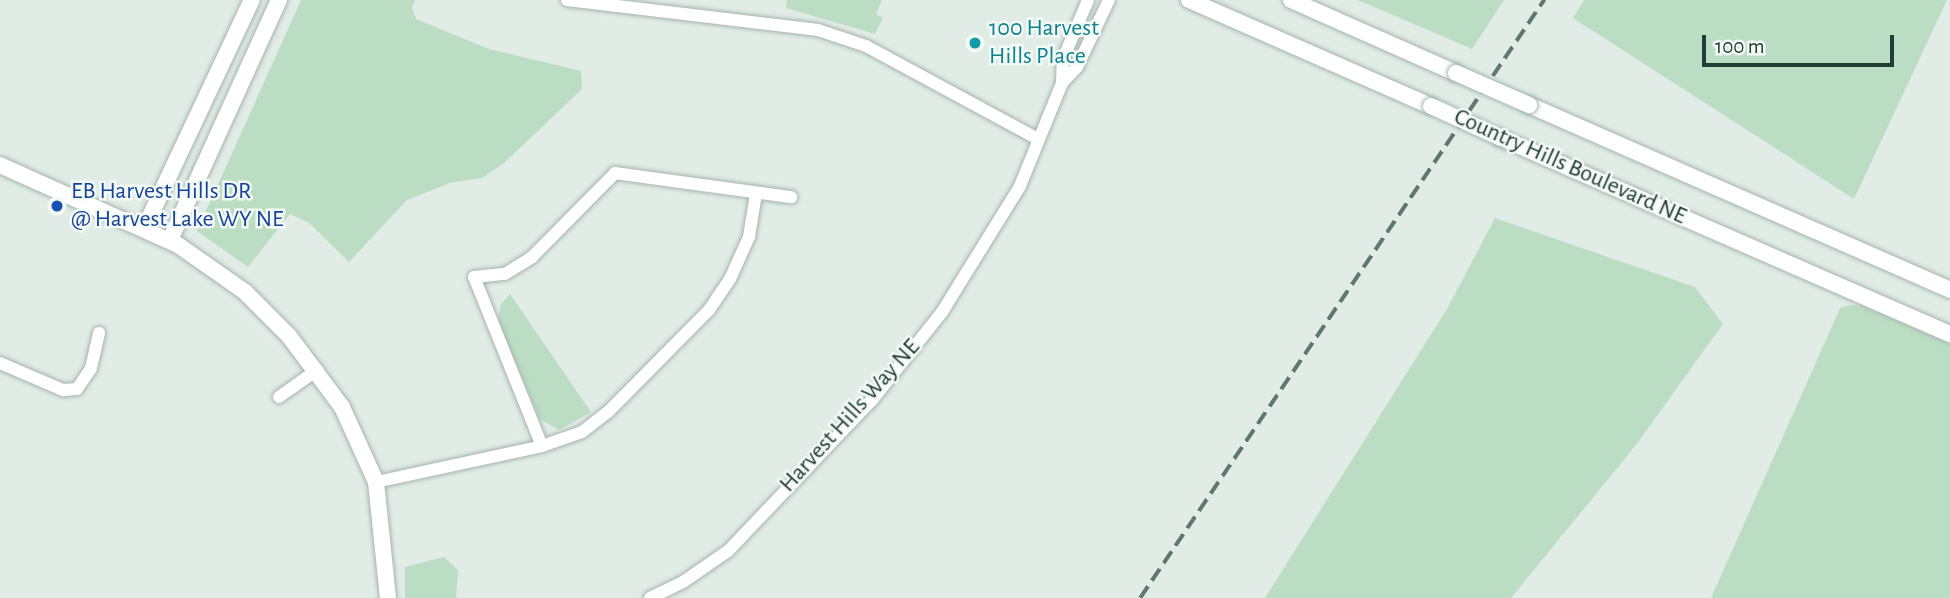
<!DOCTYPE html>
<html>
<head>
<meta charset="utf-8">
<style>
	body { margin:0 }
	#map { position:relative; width:1950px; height:598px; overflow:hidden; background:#e2ece7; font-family:"Alegreya Sans",sans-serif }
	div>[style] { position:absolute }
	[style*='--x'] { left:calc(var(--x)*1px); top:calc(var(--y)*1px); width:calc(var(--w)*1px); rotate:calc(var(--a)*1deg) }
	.green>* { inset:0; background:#bbddc4 }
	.roads { filter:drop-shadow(0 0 2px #a5b4ae) drop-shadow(0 0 2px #a5b4ae) }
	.street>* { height:12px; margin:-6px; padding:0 6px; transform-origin:6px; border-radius:6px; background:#fff }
	.secondary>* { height:16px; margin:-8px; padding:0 8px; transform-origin:8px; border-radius:8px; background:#fff }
	.rail>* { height:3.5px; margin-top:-1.75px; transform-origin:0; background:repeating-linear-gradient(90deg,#5d7871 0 14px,transparent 0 21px) }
	.bridges { filter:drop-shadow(0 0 2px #a1b8af) drop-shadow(0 0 2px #a1b8af) }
	.secondary-bridge>* { height:16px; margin:-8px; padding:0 8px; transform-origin:8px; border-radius:8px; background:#fff }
	.dots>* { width:19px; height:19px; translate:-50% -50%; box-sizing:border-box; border:4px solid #f3f9f5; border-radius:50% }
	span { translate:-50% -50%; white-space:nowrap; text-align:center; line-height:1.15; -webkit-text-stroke:5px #f3f9f5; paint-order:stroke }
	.culture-label { font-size:24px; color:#0d838f }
	.left { translate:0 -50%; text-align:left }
	.street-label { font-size:24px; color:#223d35 }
	.transit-label { font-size:24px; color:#164399 }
	.scale { position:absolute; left:1702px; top:35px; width:192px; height:32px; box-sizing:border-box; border:4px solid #223d35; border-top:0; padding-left:9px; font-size:21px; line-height:24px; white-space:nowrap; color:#223d35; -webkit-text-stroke:5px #f3f9f5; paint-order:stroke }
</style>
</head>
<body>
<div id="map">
	<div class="green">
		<i style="clip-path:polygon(301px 0,415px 0,412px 8px,416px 19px,489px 49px,581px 71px,582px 89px,504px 163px,482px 178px,450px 183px,407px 200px,349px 262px,309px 223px,290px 214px,248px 267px,197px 231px)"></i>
		<i style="clip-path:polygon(787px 0,882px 0,876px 14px,883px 18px,875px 34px,786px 8px)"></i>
		<i style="clip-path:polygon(1358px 0,1504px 0,1472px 49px)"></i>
		<i style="clip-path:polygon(1584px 0,1947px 0,1854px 199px,1573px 18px)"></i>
		<i style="clip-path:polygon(1495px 218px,1695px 287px,1723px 324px,1636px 445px,1511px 598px,1265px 598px,1447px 309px)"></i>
		<i style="clip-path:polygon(510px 294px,591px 412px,559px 430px,540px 419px,498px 321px,501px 304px)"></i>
		<i style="clip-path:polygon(1851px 305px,1863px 306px,1950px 344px,1950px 598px,1711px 598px,1840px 308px)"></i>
		<i style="clip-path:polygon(444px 557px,458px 570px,456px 598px,405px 598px,405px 567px)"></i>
	</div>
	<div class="roads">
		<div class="street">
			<i style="--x:567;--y:0;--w:253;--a:6.8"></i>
			<i style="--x:818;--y:30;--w:51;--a:18.4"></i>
			<i style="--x:866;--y:46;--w:196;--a:28.4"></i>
			<i style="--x:1062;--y:83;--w:24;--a:-88"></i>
			<i style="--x:1063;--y:59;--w:64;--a:-67"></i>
			<i style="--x:0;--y:363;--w:69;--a:23.2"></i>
			<i style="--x:63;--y:390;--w:14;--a:-4"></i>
			<i style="--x:77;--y:389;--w:25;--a:-56"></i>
			<i style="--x:91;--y:368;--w:36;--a:-77"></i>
			<i style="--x:279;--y:397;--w:47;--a:-35.4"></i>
			<i style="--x:542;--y:446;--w:182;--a:-111.9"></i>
			<i style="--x:474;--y:277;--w:31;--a:-6"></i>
			<i style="--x:505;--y:274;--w:32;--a:-32"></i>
			<i style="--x:532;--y:257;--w:118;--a:-45.3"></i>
			<i style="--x:615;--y:173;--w:178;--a:7.8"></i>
			<i style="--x:376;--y:482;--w:170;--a:-12.2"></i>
			<i style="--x:542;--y:446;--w:42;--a:-19.3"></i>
			<i style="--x:582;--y:432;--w:33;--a:-38"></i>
			<i style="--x:608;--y:412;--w:144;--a:-45.3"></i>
			<i style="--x:709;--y:310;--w:37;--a:-56"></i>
			<i style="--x:730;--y:279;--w:46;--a:-65.7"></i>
			<i style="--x:749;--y:237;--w:44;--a:-80.8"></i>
			<i style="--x:650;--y:598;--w:37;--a:-26"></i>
			<i style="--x:683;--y:582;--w:55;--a:-34.6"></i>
			<i style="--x:728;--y:551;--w:209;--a:-46.4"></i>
			<i style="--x:872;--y:400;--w:112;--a:-51.5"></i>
			<i style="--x:942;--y:312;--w:148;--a:-58.2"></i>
			<i style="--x:1020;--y:186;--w:111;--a:-67.8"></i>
			<i style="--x:1062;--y:83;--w:22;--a:-47"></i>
			<i style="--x:1077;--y:67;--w:74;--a:-64.5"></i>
		</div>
		<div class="secondary">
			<i style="--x:1189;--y:0;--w:264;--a:23.7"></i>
			<i style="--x:1291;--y:0;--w:180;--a:23.9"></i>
			<i style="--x:1529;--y:105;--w:460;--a:23.7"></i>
			<i style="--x:1501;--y:138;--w:490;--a:23.6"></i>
			<i style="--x:0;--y:165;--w:195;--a:24.2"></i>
			<i style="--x:178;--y:245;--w:82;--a:35"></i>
			<i style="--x:245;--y:292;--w:62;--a:45"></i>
			<i style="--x:289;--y:336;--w:89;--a:53.3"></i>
			<i style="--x:342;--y:407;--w:82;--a:65.6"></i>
			<i style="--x:376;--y:482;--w:117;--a:84.1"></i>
			<i style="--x:145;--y:227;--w:251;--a:-64.8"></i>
			<i style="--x:170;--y:240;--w:264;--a:-65.6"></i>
		</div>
	</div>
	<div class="rail">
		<i style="--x:1140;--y:598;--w:722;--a:-55.96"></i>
	</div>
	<div class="bridges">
		<div class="secondary-bridge">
			<i style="--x:1456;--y:73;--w:80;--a:23.7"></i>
			<i style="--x:1431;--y:106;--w:77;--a:24.6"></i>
		</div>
	</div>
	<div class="dots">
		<i style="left:975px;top:43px;background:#0f9aa8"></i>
		<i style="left:57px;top:206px;background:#1a4fb4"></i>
	</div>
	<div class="culture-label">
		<span class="left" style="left:989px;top:43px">100 Harvest<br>Hills Place</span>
	</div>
	<div class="street-label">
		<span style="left:1570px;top:167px;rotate:24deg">Country Hills Boulevard NE</span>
		<span style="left:850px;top:416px;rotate:-48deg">Harvest Hills Way NE</span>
	</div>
	<div class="transit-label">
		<span class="left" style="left:71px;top:206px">EB Harvest Hills DR<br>@ Harvest Lake WY NE</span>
	</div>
	<div class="scale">100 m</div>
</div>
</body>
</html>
